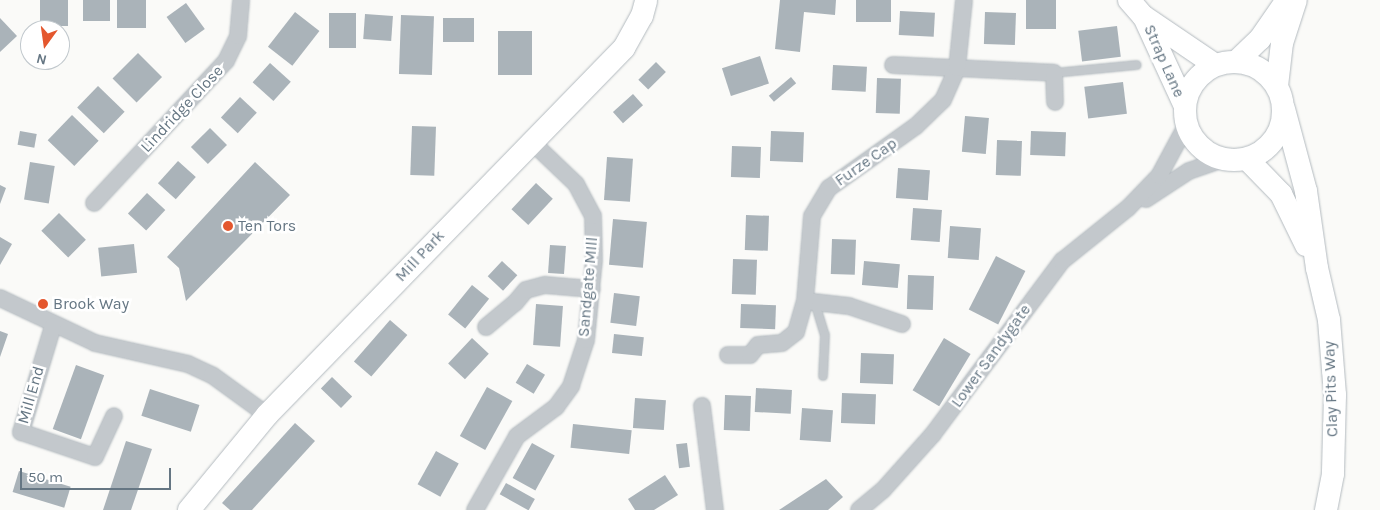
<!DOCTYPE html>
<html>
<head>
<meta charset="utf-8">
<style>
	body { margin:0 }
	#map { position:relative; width:1380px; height:510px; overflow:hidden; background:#fafaf8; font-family:Karla,sans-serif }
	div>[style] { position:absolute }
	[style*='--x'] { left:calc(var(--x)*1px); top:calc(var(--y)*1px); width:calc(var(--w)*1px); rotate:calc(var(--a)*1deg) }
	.building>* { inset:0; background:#aab3b9; transform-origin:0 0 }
	.roads { filter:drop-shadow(0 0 1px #b3babf) drop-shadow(0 0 1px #b3babf) }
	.lane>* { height:8px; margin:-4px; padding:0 4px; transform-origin:4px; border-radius:4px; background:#c3c8cc }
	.street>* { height:16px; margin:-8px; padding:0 8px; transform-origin:8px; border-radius:8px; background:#c3c8cc }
	.secondary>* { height:22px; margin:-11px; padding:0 11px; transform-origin:11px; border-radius:11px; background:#fff }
	.secondary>.ring { margin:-11px; padding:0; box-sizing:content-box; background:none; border:22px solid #fff; border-radius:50% }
	.dots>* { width:14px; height:14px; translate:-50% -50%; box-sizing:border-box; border:2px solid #fff; border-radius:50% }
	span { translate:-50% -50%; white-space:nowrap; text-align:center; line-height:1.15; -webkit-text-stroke:5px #fff; paint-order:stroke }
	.street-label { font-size:16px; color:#657683 }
	.poi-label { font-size:16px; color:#657683 }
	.left { translate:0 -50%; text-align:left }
	.north { position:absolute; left:20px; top:20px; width:50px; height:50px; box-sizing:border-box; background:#fff; border:1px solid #c1c8cd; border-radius:50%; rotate:194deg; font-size:14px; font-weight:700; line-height:20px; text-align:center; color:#657683 }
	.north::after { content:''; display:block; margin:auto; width:18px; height:22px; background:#e4572e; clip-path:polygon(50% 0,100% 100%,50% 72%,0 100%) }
	.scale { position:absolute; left:20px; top:468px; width:151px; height:22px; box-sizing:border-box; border:2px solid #657683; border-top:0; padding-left:6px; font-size:15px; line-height:18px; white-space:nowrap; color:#657683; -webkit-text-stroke:4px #fff; paint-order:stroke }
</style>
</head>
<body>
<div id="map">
	<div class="building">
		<i style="left:40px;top:0;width:28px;height:26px"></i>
		<i style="left:83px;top:0;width:27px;height:21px"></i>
		<i style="left:117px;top:0;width:29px;height:28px"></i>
		<i style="clip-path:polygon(780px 0,836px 0,835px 15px,804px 12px,800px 52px,775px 49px)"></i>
		<i style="left:856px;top:0;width:35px;height:22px"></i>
		<i style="left:1026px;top:0;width:30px;height:29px"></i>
		<i style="left:186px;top:3px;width:32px;height:24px;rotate:54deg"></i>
		<i style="left:900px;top:11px;width:35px;height:24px;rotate:3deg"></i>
		<i style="left:295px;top:12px;width:31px;height:44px;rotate:38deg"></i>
		<i style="left:985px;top:12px;width:31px;height:32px;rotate:2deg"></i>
		<i style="left:329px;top:13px;width:27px;height:35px"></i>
		<i style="left:365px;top:14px;width:28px;height:25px;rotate:4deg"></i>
		<i style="left:401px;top:15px;width:33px;height:59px;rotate:2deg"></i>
		<i style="clip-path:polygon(0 18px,17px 36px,0 52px)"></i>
		<i style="left:443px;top:18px;width:31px;height:24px"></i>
		<i style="left:1117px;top:26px;width:31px;height:39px;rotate:83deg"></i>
		<i style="left:498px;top:31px;width:34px;height:44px"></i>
		<i style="left:138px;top:53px;width:34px;height:36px;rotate:45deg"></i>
		<i style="left:760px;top:56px;width:29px;height:40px;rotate:72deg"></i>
		<i style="left:656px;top:62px;width:14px;height:25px;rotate:45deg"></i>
		<i style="left:270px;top:63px;width:28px;height:26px;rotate:42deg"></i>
		<i style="left:833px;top:65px;width:34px;height:25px;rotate:3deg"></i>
		<i style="left:791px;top:77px;width:8px;height:29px;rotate:50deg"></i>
		<i style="left:877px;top:78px;width:24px;height:35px;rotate:2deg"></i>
		<i style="left:1123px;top:82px;width:32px;height:39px;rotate:83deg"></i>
		<i style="left:98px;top:86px;width:37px;height:30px;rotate:44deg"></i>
		<i style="left:633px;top:94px;width:15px;height:27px;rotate:48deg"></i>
		<i style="left:240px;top:97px;width:23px;height:28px;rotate:43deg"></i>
		<i style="left:72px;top:115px;width:37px;height:35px;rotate:44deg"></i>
		<i style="left:965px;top:116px;width:24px;height:36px;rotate:5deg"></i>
		<i style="left:412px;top:126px;width:24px;height:49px;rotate:2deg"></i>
		<i style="left:210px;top:128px;width:24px;height:27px;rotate:45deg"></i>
		<i style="left:20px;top:131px;width:17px;height:14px;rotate:10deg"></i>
		<i style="left:771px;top:131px;width:33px;height:30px;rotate:2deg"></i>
		<i style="left:1031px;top:131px;width:35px;height:24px;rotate:2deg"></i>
		<i style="left:997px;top:140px;width:25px;height:35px;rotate:2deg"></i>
		<i style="left:732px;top:146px;width:29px;height:31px;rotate:2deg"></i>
		<i style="left:607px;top:157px;width:26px;height:43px;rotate:4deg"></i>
		<i style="left:178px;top:161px;width:24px;height:30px;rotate:42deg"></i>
		<i style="left:30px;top:162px;width:25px;height:38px;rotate:9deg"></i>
		<i style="clip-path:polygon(255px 162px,290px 195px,186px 301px,179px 268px,167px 257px)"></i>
		<i style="left:898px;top:168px;width:32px;height:30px;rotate:4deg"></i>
		<i style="left:536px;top:183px;width:23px;height:36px;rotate:43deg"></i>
		<i style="clip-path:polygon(0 185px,6px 188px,0 204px)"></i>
		<i style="left:147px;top:193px;width:25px;height:28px;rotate:43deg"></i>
		<i style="left:913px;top:208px;width:29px;height:32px;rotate:4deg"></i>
		<i style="left:59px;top:213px;width:38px;height:25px;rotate:45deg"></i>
		<i style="left:746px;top:215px;width:23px;height:35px;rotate:2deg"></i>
		<i style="left:613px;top:219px;width:34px;height:46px;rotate:5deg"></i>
		<i style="left:950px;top:226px;width:31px;height:32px;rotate:4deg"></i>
		<i style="clip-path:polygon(0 237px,12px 244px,0 265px)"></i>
		<i style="left:832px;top:239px;width:24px;height:35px;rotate:2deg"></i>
		<i style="left:134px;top:244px;width:29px;height:36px;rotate:84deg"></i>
		<i style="left:550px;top:245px;width:16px;height:28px;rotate:4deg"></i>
		<i style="left:996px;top:256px;width:33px;height:60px;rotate:27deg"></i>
		<i style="left:733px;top:259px;width:24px;height:35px;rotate:2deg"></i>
		<i style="left:502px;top:261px;width:21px;height:21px;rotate:43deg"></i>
		<i style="left:864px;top:261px;width:36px;height:24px;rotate:5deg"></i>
		<i style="left:908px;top:275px;width:26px;height:34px;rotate:2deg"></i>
		<i style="left:472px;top:285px;width:22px;height:38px;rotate:39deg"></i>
		<i style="left:614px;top:293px;width:26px;height:30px;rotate:7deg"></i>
		<i style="left:536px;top:304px;width:27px;height:41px;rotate:4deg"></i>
		<i style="left:741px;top:304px;width:35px;height:24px;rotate:2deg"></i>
		<i style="left:390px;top:320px;width:23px;height:55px;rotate:41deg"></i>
		<i style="clip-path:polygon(0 331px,8px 334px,0 357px)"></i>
		<i style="left:614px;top:334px;width:30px;height:19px;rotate:6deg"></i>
		<i style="left:472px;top:338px;width:23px;height:35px;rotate:43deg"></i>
		<i style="left:944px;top:338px;width:31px;height:61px;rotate:31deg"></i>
		<i style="left:861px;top:353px;width:33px;height:30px;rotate:2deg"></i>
		<i style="left:527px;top:364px;width:21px;height:22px;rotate:31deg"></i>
		<i style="left:76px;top:365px;width:30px;height:68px;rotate:20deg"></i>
		<i style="left:332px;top:377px;width:28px;height:16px;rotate:44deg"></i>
		<i style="left:487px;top:387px;width:29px;height:56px;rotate:29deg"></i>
		<i style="left:756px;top:388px;width:36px;height:24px;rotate:3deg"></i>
		<i style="left:150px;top:389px;width:52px;height:28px;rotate:18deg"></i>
		<i style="left:842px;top:393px;width:34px;height:30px;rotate:2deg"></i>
		<i style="left:725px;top:395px;width:26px;height:35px;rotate:2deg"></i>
		<i style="left:635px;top:398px;width:31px;height:30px;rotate:4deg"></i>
		<i style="left:802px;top:408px;width:31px;height:32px;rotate:4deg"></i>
		<i style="clip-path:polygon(295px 423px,315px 441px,252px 510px,230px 510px,222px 503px)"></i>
		<i style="left:573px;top:424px;width:59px;height:24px;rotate:6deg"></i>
		<i style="clip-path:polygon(126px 441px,152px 449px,131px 510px,103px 510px)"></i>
		<i style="left:532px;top:443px;width:26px;height:40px;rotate:29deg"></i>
		<i style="left:687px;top:443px;width:24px;height:11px;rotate:83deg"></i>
		<i style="left:436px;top:451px;width:26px;height:38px;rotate:29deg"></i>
		<i style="left:19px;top:471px;width:54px;height:22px;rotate:17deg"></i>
		<i style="clip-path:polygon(665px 475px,678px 495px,654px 510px,635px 510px,628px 499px)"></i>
		<i style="clip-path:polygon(826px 479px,843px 497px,828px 510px,779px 510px)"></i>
		<i style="left:506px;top:483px;width:33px;height:13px;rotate:29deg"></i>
	</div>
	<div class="roads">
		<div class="lane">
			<i style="--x:1054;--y:73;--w:83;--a:-5.5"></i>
			<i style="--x:815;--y:303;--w:34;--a:73"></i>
			<i style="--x:825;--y:335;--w:41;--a:92.8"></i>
		</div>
		<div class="street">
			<i style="--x:893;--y:65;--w:161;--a:2.8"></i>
			<i style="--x:1054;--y:73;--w:29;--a:88"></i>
			<i style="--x:1146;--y:199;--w:51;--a:-33.1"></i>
			<i style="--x:1189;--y:171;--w:36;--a:-19"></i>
			<i style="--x:94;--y:203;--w:194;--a:-47.1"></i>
			<i style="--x:226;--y:61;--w:28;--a:-64"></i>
			<i style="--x:238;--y:36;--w:36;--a:-85"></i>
			<i style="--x:0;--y:298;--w:105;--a:25.3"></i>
			<i style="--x:95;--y:343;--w:95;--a:12.7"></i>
			<i style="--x:188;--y:364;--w:26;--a:25"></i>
			<i style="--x:212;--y:375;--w:68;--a:36"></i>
			<i style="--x:805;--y:301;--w:44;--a:6.5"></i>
			<i style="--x:849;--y:306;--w:56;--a:18.8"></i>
			<i style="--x:53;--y:326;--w:111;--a:106.8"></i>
			<i style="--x:21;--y:432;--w:78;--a:18.7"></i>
			<i style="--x:95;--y:457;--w:45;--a:-65.1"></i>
			<i style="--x:486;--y:327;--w:38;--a:-40"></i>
			<i style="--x:515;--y:303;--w:17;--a:-50"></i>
			<i style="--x:526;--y:290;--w:20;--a:-15"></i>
			<i style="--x:545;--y:285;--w:47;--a:4.9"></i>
			<i style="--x:728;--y:355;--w:22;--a:0"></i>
			<i style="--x:750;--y:355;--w:13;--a:-51"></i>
			<i style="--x:758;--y:345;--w:24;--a:-5"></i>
			<i style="--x:782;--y:343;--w:18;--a:-38"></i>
			<i style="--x:796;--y:332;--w:32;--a:-74"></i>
			<i style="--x:805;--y:301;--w:85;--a:-85.3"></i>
			<i style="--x:812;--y:216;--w:33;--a:-59"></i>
			<i style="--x:829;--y:188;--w:107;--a:-35.5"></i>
			<i style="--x:916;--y:126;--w:37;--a:-44"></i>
			<i style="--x:943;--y:100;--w:35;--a:-66"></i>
			<i style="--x:957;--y:68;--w:68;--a:-84.1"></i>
			<i style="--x:702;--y:406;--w:105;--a:82.9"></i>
			<i style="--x:475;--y:510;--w:85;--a:-60.4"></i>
			<i style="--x:517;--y:436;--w:49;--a:-36.6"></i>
			<i style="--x:556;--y:407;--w:26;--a:-54"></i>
			<i style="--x:571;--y:386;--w:48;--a:-71.9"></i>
			<i style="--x:586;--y:340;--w:80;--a:-84.3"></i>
			<i style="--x:594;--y:260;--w:44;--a:-91.3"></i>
			<i style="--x:593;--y:216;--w:36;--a:-118"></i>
			<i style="--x:576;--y:184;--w:62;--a:-136.3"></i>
			<i style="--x:859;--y:510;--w:31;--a:-40"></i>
			<i style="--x:883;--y:490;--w:75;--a:-48.2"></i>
			<i style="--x:933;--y:434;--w:216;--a:-53.3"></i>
			<i style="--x:1062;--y:261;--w:85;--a:-38.8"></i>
			<i style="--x:1128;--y:208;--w:45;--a:-45.9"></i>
			<i style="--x:1159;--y:176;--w:59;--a:-61.7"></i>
		</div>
		<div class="secondary">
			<i style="--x:1129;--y:0;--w:21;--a:49"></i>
			<i style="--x:1143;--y:16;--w:87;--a:34.2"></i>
			<i style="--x:1144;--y:17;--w:98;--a:65.3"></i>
			<i class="ring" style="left:1185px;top:62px;width:76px;height:76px"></i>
			<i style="--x:1236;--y:62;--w:33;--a:-44"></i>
			<i style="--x:1260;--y:39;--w:47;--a:-55.3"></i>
			<i style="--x:1277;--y:86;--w:43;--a:-83.4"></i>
			<i style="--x:1282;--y:43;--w:45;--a:-72"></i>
			<i style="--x:1284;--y:109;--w:85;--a:75"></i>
			<i style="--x:1306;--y:191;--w:78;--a:81.9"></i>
			<i style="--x:1317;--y:268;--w:53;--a:77"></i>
			<i style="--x:1329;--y:320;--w:75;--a:85.4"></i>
			<i style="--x:1335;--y:395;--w:79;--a:91.5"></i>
			<i style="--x:1333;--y:474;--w:37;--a:101"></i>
			<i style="--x:1247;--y:159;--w:49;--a:45.8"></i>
			<i style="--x:1281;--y:194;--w:57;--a:63.9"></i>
			<i style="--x:189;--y:510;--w:123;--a:-50.6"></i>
			<i style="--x:267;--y:415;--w:512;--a:-45.79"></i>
			<i style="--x:624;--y:48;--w:37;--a:-61"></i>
			<i style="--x:642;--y:16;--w:16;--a:-75"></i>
		</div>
	</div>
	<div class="dots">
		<i style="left:228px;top:226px;background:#e4572e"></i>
		<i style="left:43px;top:304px;background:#e4572e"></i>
	</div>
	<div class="street-label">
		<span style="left:1164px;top:61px;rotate:66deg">Strap Lane</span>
		<span style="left:182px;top:109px;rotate:-47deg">Lindridge Close</span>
		<span style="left:866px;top:162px;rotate:-35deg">Furze Cap</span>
		<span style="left:420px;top:256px;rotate:-47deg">Mill Park</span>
		<span style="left:588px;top:287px;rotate:-85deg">Sandgate MIll</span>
		<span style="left:991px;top:356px;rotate:-54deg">Lower Sandygate</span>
		<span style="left:1331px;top:389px;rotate:-92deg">Clay Pits Way</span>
		<span style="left:31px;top:395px;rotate:-74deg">Mill End</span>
	</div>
	<div class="poi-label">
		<span class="left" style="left:238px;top:226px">Ten Tors</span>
		<span class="left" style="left:53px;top:304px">Brook Way</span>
	</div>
	<div class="north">N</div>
	<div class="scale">50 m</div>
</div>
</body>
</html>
